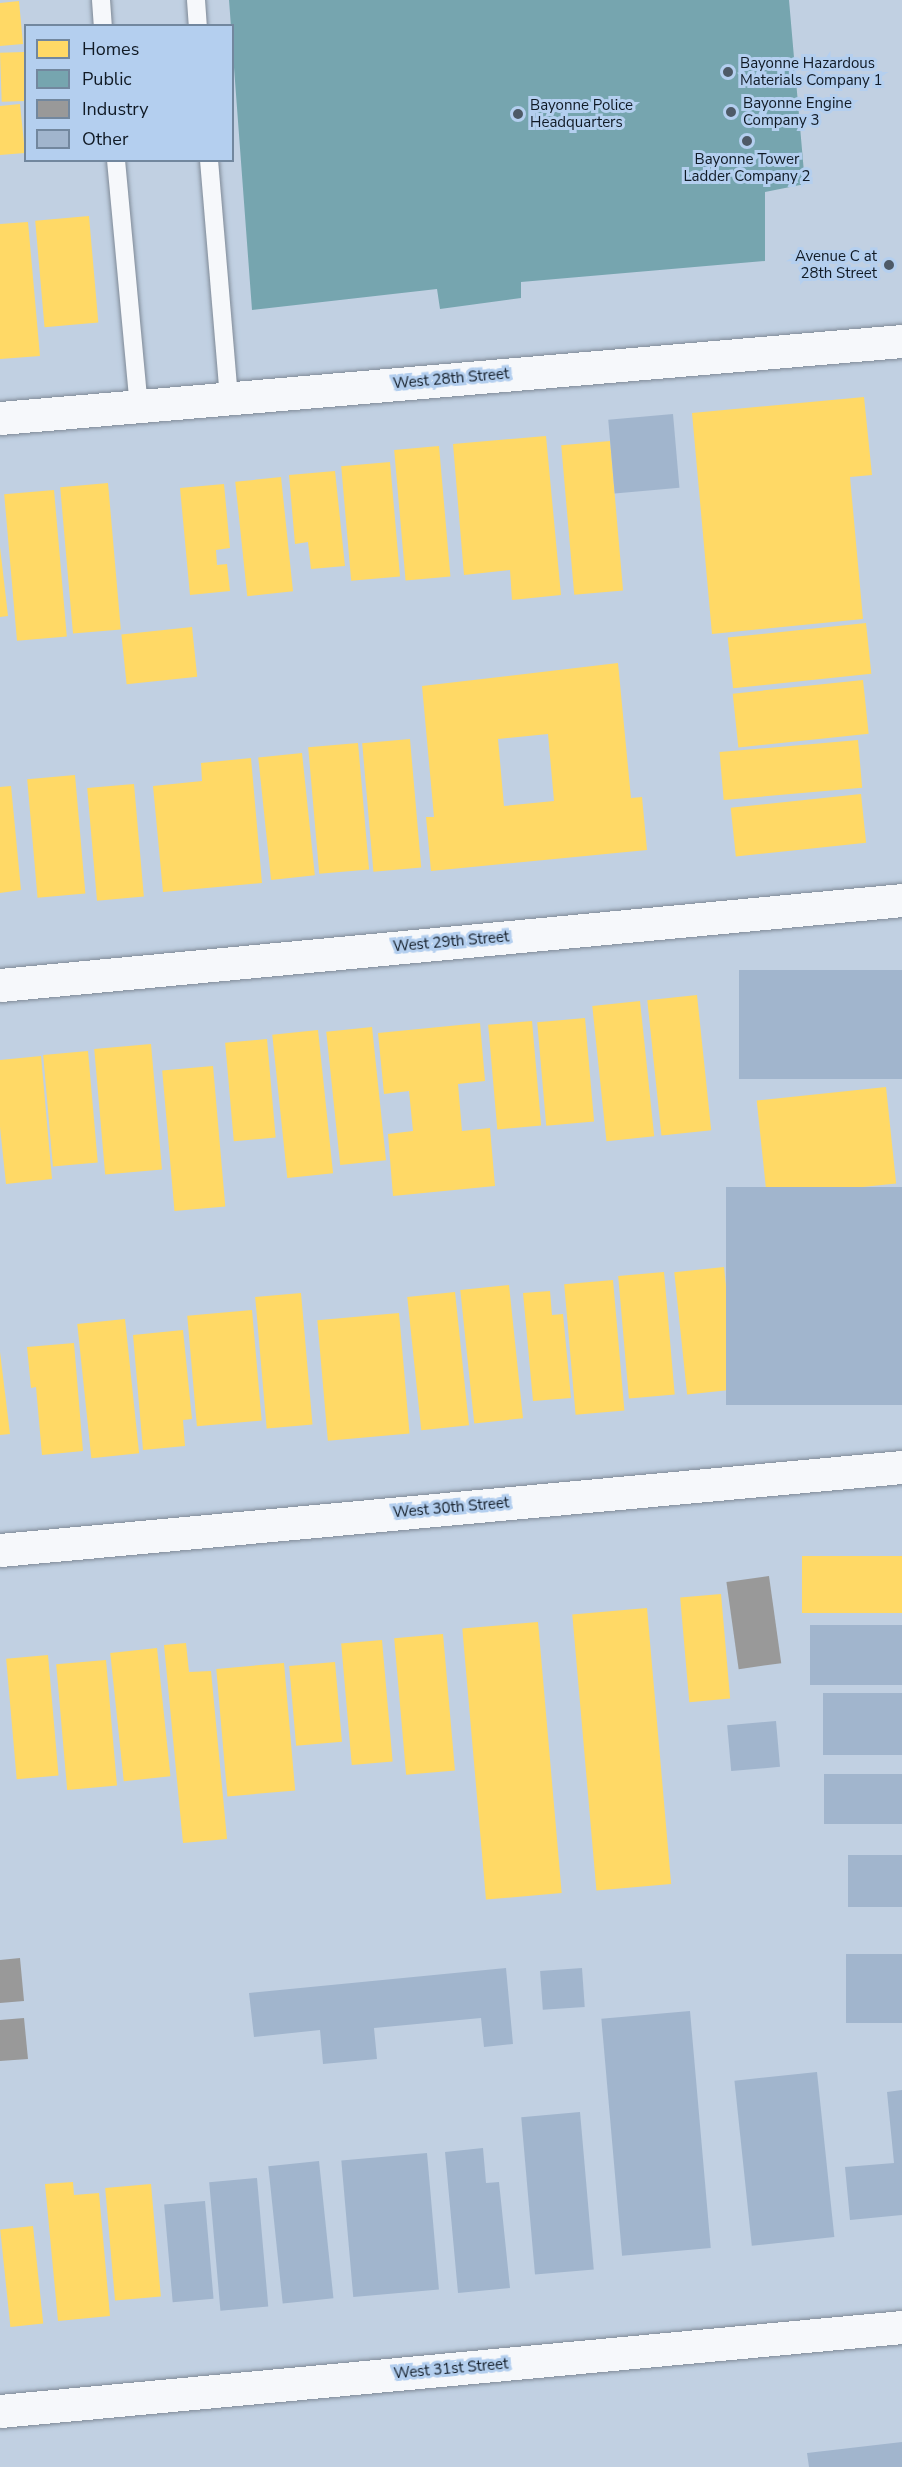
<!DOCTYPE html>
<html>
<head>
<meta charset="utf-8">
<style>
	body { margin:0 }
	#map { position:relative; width:902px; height:2467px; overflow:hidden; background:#c1d0e2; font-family:"Nunito Sans",sans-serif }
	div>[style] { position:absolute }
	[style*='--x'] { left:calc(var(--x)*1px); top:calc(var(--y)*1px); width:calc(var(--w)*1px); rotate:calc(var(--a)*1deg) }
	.homes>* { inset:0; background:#ffd966; transform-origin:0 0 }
	.public>* { inset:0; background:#76a5af }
	.industry>* { inset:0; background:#999; transform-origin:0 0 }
	.building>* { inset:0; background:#a1b5cd; transform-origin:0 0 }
	.roads { filter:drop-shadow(0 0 2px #7e8996) drop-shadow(0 0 2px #7e8996) }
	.lane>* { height:18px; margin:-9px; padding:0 9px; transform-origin:9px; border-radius:9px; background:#f6f8fb }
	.street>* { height:33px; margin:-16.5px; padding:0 16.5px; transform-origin:16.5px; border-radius:16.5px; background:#f6f8fb }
	.secondary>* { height:33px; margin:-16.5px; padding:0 16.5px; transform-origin:16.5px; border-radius:16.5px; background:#f6f8fb }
	.dots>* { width:16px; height:16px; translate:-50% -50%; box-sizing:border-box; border:3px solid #b4cfef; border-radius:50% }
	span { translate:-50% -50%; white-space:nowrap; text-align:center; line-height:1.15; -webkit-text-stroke:6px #b4cfef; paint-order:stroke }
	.poi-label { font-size:15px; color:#101a25 }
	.left { translate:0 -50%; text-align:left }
	.right { translate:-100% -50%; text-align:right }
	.street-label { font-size:15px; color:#101a25 }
	.legend { position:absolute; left:24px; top:24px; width:210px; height:138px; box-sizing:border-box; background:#b4cfef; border:2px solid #72879e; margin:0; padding:8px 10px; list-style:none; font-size:18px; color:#101a25 }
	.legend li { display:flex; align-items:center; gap:12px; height:30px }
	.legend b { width:30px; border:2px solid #72879e }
</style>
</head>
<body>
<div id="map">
	<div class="homes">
		<i style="clip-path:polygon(19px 1px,23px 44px,0 46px,0 3px)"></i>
		<i style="left:24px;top:52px;width:49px;height:24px;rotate:88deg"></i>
		<i style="clip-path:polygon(20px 104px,25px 153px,0 155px,0 106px)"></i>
		<i style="left:89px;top:216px;width:107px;height:54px;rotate:85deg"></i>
		<i style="clip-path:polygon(28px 222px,40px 356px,0 359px,0 224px)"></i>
		<i style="clip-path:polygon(864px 397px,872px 475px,850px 477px,863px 619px,712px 634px,692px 413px)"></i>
		<i style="clip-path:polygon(546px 436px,561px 595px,512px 600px,510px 570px,464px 575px,453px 444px)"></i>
		<i style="left:610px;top:441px;width:150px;height:49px;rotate:85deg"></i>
		<i style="left:439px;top:446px;width:131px;height:45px;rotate:85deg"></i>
		<i style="left:390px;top:462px;width:115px;height:49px;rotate:85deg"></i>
		<i style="clip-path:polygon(335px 471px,345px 566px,311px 569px,308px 542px,295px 544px,289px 475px)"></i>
		<i style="left:281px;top:477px;width:115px;height:46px;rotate:84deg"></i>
		<i style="left:108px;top:483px;width:147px;height:48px;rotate:85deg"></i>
		<i style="clip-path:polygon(224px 484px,230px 548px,216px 550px,217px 565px,227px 564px,230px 591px,190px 595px,180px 488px)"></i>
		<i style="left:54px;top:490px;width:147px;height:50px;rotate:85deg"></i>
		<i style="clip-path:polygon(0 547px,8px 616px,0 617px)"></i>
		<i style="left:866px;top:623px;width:51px;height:139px;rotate:84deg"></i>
		<i style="left:192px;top:627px;width:50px;height:71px;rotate:84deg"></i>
		<i style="clip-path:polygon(evenodd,618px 663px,631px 798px,642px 797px,647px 850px,431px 871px,426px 817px,434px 817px,422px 686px,618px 663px,548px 734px,554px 801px,504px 806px,498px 739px,548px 734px)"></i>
		<i style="left:863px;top:680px;width:54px;height:131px;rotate:84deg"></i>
		<i style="left:410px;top:739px;width:129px;height:48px;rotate:85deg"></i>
		<i style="left:858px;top:740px;width:48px;height:139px;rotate:85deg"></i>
		<i style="left:358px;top:743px;width:127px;height:50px;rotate:85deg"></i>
		<i style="left:302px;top:753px;width:123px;height:44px;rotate:84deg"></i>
		<i style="clip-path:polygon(251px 758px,262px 883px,163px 892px,153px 786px,202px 781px,201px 763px)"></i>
		<i style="left:75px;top:775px;width:119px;height:48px;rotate:85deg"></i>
		<i style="left:134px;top:784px;width:113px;height:47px;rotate:85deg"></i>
		<i style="clip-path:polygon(11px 786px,21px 890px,0 893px,0 787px)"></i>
		<i style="left:861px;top:794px;width:49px;height:131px;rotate:84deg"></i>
		<i style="left:697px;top:995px;width:136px;height:50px;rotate:84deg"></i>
		<i style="left:640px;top:1001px;width:136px;height:48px;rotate:84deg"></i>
		<i style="left:585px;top:1018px;width:104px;height:48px;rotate:85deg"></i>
		<i style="left:532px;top:1021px;width:105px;height:44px;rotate:85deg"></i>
		<i style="clip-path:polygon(480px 1023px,485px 1081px,458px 1084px,462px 1131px,490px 1128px,495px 1186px,393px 1196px,388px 1134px,413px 1131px,409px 1091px,384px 1094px,378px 1033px)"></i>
		<i style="left:372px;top:1027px;width:134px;height:46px;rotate:84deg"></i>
		<i style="left:318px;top:1030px;width:144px;height:46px;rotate:84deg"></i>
		<i style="left:267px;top:1039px;width:99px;height:42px;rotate:85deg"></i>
		<i style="left:151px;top:1044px;width:126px;height:57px;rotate:85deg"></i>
		<i style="left:88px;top:1051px;width:112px;height:45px;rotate:85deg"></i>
		<i style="clip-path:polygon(41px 1056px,52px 1179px,6px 1184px,0 1127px,0 1060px)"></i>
		<i style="left:213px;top:1066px;width:141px;height:51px;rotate:85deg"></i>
		<i style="left:886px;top:1087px;width:97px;height:130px;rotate:84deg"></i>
		<i style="left:724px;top:1267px;width:123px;height:50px;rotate:84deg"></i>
		<i style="left:664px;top:1272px;width:123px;height:46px;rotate:85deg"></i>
		<i style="left:613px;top:1280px;width:131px;height:49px;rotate:85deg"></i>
		<i style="left:509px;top:1285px;width:134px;height:49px;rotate:84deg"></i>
		<i style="clip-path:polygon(550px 1291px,552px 1315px,563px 1314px,571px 1398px,533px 1401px,523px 1293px)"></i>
		<i style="left:455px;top:1292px;width:134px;height:48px;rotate:84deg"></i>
		<i style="left:301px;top:1293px;width:132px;height:46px;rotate:85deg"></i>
		<i style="left:252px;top:1310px;width:111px;height:65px;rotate:85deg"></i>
		<i style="left:399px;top:1313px;width:121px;height:82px;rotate:85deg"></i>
		<i style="left:125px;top:1319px;width:135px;height:48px;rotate:84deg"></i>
		<i style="clip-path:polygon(183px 1330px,192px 1419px,183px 1420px,185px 1446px,143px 1450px,133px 1335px)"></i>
		<i style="clip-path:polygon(74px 1343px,83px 1451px,42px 1455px,36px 1387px,31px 1388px,27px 1347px)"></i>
		<i style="clip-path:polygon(0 1352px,10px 1434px,0 1435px)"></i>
		<i style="left:902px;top:1556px;width:57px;height:100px;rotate:90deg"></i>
		<i style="left:721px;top:1594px;width:105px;height:41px;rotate:85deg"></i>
		<i style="left:647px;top:1608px;width:277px;height:75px;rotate:85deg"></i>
		<i style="left:538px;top:1622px;width:272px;height:76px;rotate:85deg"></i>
		<i style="left:443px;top:1634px;width:137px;height:49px;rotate:85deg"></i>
		<i style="left:382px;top:1640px;width:122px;height:41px;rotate:85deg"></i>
		<i style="clip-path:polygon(186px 1643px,189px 1672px,211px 1671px,227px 1839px,183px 1843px,164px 1645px)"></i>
		<i style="left:157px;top:1648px;width:129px;height:47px;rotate:84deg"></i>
		<i style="left:48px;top:1655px;width:121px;height:42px;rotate:85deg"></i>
		<i style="left:106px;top:1660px;width:126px;height:50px;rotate:85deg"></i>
		<i style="left:335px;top:1662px;width:80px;height:46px;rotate:85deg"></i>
		<i style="left:284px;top:1663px;width:128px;height:68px;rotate:85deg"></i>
		<i style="clip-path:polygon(73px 2182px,74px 2195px,99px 2193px,110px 2316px,58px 2321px,45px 2184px)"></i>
		<i style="left:151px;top:2184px;width:113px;height:46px;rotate:85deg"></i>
		<i style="left:33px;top:2226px;width:98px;height:33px;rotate:84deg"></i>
	</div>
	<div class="public">
		<i style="clip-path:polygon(229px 0,789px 0,805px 184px,765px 192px,765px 261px,521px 282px,521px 298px,440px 309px,437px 289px,252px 310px)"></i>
	</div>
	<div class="industry">
		<i style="left:769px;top:1576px;width:88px;height:43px;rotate:82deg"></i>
		<i style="clip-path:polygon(20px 1958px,24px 2001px,0 2003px,0 1960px)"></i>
		<i style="clip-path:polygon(24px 2018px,28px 2059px,0 2061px,0 2020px)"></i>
	</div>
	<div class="building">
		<i style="left:673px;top:414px;width:74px;height:65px;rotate:85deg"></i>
		<i style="left:902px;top:970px;width:109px;height:163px;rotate:90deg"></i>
		<i style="left:902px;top:1187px;width:218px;height:176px;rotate:90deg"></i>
		<i style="left:902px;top:1625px;width:60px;height:92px;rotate:90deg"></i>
		<i style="left:902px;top:1693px;width:62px;height:79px;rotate:90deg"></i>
		<i style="left:776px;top:1721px;width:46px;height:49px;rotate:85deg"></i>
		<i style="left:902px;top:1774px;width:50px;height:78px;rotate:90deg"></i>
		<i style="left:902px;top:1855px;width:52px;height:54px;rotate:90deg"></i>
		<i style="left:902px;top:1954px;width:69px;height:56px;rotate:90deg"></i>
		<i style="clip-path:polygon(506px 1968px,513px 2044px,484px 2047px,481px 2018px,374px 2028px,377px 2059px,323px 2064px,320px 2030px,254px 2037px,249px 1993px)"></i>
		<i style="left:582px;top:1968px;width:39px;height:42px;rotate:86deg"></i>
		<i style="left:690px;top:2011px;width:238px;height:89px;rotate:85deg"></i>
		<i style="left:817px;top:2072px;width:166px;height:83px;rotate:84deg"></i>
		<i style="clip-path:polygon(902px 2090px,902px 2215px,850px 2220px,845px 2167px,894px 2163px,887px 2092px)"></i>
		<i style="left:580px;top:2112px;width:158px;height:59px;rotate:85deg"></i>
		<i style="clip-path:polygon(483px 2148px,486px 2183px,499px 2182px,510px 2288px,458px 2293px,445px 2152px)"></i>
		<i style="left:427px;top:2153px;width:137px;height:86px;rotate:85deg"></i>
		<i style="left:319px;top:2161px;width:138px;height:51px;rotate:84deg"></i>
		<i style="left:257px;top:2178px;width:129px;height:48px;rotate:85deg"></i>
		<i style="left:205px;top:2201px;width:98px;height:41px;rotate:85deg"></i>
		<i style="clip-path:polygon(902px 2442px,902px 2467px,809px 2467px,807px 2453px)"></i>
	</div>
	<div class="roads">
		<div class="lane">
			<i style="--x:101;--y:0;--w:26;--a:86"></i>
			<i style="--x:196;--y:0;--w:26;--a:86"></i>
			<i style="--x:116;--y:160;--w:247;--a:84.7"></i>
			<i style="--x:209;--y:160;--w:239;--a:85.2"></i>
		</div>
		<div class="street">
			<i style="--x:0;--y:418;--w:905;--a:-4.88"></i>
			<i style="--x:0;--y:985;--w:906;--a:-5.38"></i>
			<i style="--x:0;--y:2411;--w:906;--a:-5.32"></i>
		</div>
		<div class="secondary">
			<i style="--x:0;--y:1550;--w:906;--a:-5.26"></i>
		</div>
	</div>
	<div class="dots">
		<i style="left:728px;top:72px;background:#4e5a67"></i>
		<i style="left:731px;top:112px;background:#4e5a67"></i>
		<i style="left:518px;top:114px;background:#4e5a67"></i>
		<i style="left:747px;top:141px;background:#4e5a67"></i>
		<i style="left:889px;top:265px;background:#4e5a67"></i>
	</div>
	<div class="poi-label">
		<span class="left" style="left:740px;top:72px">Bayonne Hazardous<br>Materials Company 1</span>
		<span class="left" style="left:743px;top:112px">Bayonne Engine<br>Company 3</span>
		<span class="left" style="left:530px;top:114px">Bayonne Police<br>Headquarters</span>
		<span style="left:747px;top:168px">Bayonne Tower<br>Ladder Company 2</span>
		<span class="right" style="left:877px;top:265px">Avenue C at<br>28th Street</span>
	</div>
	<div class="street-label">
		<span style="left:451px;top:379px;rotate:-5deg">West 28th Street</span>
		<span style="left:451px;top:942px;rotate:-5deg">West 29th Street</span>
		<span style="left:451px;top:1508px;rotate:-5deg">West 30th Street</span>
		<span style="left:451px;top:2369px;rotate:-5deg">West 31st Street</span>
	</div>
	<ul class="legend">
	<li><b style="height:16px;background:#ffd966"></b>Homes</li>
	<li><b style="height:16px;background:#76a5af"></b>Public</li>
	<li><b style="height:16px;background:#999"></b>Industry</li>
	<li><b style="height:16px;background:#a1b5cd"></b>Other</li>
	</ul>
</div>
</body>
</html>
